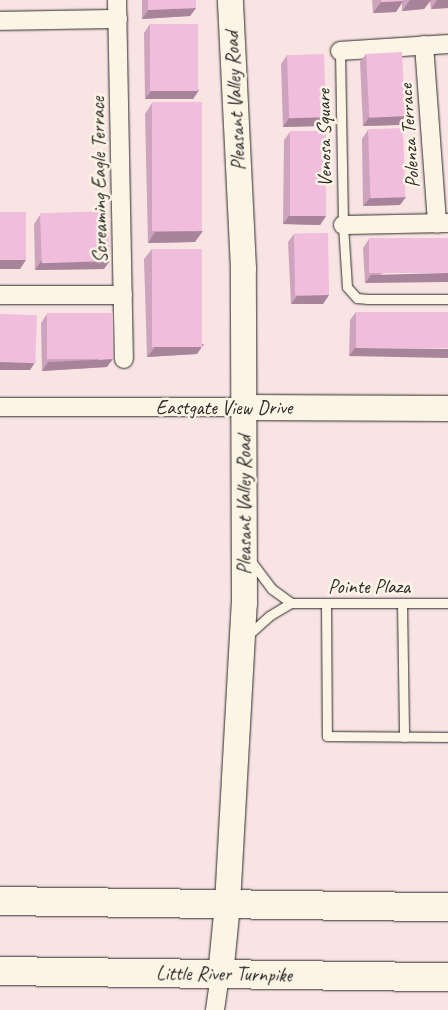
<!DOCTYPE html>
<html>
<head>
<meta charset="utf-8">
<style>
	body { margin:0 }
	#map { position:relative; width:448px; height:1010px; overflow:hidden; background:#f8e4e3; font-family:Caveat,sans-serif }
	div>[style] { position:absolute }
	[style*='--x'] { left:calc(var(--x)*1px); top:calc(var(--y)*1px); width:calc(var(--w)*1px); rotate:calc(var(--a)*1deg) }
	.roads { filter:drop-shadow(0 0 1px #2b2b2b) drop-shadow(0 0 1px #2b2b2b) }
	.lane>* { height:9px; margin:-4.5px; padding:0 4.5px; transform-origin:4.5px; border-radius:4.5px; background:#fcf5e5 }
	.street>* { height:18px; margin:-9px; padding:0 9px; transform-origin:9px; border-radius:9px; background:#fcf5e5 }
	.secondary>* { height:25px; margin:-12.5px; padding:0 12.5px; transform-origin:12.5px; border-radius:12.5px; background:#fcf5e5 }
	.highway>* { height:28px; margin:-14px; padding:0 14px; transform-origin:14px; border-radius:14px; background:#fcf5e5 }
	.wall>* { inset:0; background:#cea3be }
	.shaded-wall>* { inset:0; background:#a8849b }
	.building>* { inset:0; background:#f0bddd; transform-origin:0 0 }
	span { translate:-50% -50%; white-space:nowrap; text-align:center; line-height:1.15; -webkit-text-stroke:5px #fcf5e5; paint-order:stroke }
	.street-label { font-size:20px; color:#2b2b2b }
</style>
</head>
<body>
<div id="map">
	<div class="roads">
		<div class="lane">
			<i style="--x:340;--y:51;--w:174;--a:89"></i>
			<i style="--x:343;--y:225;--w:62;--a:86.3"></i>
			<i style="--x:347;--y:287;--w:15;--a:48"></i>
			<i style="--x:357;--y:298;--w:11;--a:5"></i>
			<i style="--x:368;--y:299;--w:80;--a:0"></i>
			<i style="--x:250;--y:560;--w:36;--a:53"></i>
			<i style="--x:272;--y:589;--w:24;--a:36"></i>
			<i style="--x:326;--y:603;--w:133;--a:89.6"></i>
			<i style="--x:327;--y:736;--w:121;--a:0.5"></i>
			<i style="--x:402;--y:603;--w:134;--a:89.1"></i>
			<i style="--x:247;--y:636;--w:30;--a:-42"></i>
			<i style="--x:269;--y:616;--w:26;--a:-31"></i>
			<i style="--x:291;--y:603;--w:157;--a:0"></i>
		</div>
		<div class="street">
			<i style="--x:117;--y:0;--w:359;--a:88.9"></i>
			<i style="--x:0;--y:21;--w:118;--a:-1"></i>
			<i style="--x:424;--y:45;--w:179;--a:85.8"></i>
			<i style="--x:340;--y:51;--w:108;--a:-3.7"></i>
			<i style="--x:343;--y:225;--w:105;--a:-1.1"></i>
			<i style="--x:0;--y:295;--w:123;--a:0"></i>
			<i style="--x:0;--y:407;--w:246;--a:0"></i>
			<i style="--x:215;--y:1010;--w:35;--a:-82"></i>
		</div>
		<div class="secondary">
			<i style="--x:246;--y:407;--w:202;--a:0.3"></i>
			<i style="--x:220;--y:975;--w:72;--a:-84.4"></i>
			<i style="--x:227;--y:903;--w:300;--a:-86.8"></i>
			<i style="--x:244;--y:603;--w:335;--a:-90.2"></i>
			<i style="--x:243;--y:268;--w:268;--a:-92.8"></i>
		</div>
		<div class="highway">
			<i style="--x:0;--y:901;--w:448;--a:0.8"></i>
			<i style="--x:0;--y:971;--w:448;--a:0.8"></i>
		</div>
	</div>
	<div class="wall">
		<i style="clip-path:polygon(142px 0,196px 0,196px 8px,190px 16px,142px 19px)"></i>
		<i style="clip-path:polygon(372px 0,448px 0,448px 8px,431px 9px,430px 1px,424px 9px,402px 11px,402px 3px,396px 12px,373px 13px)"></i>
		<i style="clip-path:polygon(150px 24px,199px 90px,193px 99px,145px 99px,144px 33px)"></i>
		<i style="clip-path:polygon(366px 54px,405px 116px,399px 125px,363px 126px,360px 62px)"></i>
		<i style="clip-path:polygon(287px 55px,320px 126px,283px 127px,281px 64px)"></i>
		<i style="clip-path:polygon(152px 103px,195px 242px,148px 243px,145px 114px)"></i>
		<i style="clip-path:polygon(368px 130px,400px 205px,363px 206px,362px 139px)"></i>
		<i style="clip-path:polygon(290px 132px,326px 216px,320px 225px,283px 224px,284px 140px)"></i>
		<i style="clip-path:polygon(40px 215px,104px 269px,35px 270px,34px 224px)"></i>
		<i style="clip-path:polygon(294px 234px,329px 295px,323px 304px,291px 304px,288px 242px)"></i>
		<i style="clip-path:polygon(448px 238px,365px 283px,363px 248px,369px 239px)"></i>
		<i style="clip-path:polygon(152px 249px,197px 354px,147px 357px,144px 259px)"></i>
		<i style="clip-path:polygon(356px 312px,448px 312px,349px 356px,350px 320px)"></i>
		<i style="clip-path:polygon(47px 314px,107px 367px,42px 371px,41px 323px)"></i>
	</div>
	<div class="shaded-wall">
		<i style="clip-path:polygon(410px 0,431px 0,424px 9px,402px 11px)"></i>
		<i style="clip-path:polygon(437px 0,448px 0,448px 8px,431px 9px)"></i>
		<i style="clip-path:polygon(403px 1px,396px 12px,373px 13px,381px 2px)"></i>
		<i style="clip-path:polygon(196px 8px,190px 16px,142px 19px,148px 10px)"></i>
		<i style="clip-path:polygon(199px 90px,193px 99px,145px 99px,151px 91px)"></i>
		<i style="clip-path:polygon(405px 116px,399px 125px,363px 126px,369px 117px)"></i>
		<i style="clip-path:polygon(326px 117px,320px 126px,283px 127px,289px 118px)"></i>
		<i style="clip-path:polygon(406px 197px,400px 205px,363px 206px,370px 198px)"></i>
		<i style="clip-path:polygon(289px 216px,326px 216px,320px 225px,283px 224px)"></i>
		<i style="clip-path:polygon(203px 231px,195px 242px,148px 243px,155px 232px)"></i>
		<i style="clip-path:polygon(0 260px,26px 260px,20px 269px,0 269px)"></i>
		<i style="clip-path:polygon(41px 261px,110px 261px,104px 269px,35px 270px)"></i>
		<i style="clip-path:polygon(448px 273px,448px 282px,365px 283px,371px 275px)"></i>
		<i style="clip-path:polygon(329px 295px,323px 304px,291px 304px,297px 296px)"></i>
		<i style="clip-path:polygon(204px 344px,197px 354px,147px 357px,155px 347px)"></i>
		<i style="clip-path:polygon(355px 348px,448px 349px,448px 358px,349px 356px)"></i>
		<i style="clip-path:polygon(113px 359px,107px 367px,42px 371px,48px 362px)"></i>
		<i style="clip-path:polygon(36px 361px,30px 370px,0 370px,0 362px)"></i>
	</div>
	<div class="building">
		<i style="clip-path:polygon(148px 0,196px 0,196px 8px,148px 10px)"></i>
		<i style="clip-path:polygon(381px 0,403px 0,403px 1px,381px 2px)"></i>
		<i style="left:150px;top:24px;width:48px;height:67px"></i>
		<i style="left:402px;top:52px;width:64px;height:36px;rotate:87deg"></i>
		<i style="left:324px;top:54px;width:63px;height:37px;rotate:88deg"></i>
		<i style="left:202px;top:102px;width:129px;height:50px;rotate:90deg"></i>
		<i style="left:403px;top:128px;width:69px;height:35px;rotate:88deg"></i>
		<i style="left:326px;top:131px;width:85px;height:36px;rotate:90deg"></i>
		<i style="left:108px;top:211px;width:50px;height:68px;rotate:88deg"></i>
		<i style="left:26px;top:212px;width:48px;height:26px;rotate:90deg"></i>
		<i style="left:328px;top:233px;width:62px;height:34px;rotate:89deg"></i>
		<i style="left:448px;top:238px;width:35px;height:79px;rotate:90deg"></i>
		<i style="left:152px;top:249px;width:50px;height:98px"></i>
		<i style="left:356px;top:312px;width:92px;height:36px"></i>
		<i style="left:113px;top:313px;width:46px;height:66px;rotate:90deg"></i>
		<i style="left:0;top:314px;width:37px;height:48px;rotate:2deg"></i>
	</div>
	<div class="street-label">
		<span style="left:235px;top:101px;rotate:-93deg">Pleasant Valley Road</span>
		<span style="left:409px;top:136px;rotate:-94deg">Polenza Terrace</span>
		<span style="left:324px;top:138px;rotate:-91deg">Venosa Square</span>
		<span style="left:99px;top:180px;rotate:-91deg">Screaming Eagle Terrace</span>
		<span style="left:224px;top:407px">Eastgate View Drive</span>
		<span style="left:244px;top:505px;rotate:-90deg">Pleasant Valley Road</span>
		<span style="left:369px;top:586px">Pointe Plaza</span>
		<span style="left:224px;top:974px;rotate:1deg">Little River Turnpike</span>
	</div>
</div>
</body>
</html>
